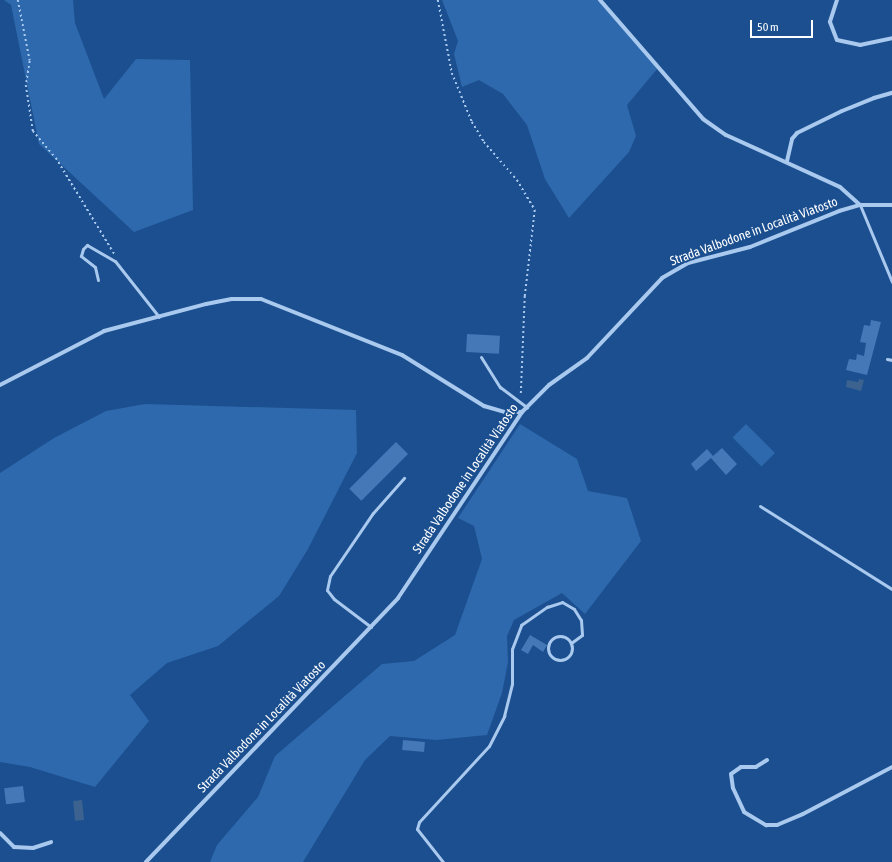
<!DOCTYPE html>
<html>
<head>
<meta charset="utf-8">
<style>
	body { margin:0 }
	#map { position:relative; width:892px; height:862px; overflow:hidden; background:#1b4f8f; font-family:"Asap Condensed",sans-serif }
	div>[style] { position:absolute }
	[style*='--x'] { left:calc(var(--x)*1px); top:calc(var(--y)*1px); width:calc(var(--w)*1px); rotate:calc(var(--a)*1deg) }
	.green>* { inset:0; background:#2e69ad; transform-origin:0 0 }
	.water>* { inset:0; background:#3c6290; transform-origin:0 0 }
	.building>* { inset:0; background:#4478b7; transform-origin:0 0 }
	.path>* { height:1.5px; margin-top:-0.75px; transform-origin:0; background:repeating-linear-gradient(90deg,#a9c9ee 0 2px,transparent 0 5px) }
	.service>* { height:3px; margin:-1.5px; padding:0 1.5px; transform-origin:1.5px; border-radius:1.5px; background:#a9c9ee }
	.service>.ring { margin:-1.5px; padding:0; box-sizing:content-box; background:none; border:3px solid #a9c9ee; border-radius:50% }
	.minor>* { height:4px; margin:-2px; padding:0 2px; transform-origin:2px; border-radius:2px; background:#a9c9ee }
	span { translate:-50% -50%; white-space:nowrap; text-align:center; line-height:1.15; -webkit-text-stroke:4px #1b4f8f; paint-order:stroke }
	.street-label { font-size:13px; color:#fff }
	.scale { position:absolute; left:750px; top:20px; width:63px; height:18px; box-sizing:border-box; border:2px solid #fff; border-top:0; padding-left:5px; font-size:12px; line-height:14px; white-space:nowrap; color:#fff; -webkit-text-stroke:3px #1b4f8f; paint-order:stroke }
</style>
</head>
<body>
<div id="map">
	<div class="green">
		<i style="clip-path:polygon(4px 0,73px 0,75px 23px,104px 99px,136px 59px,190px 60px,193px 210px,134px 232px,39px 144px,11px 5px)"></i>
		<i style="clip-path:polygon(442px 0,600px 0,658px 68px,627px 105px,636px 136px,629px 152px,569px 218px,545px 179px,527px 125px,503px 94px,479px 80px,462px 87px,454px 54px,458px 41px)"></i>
		<i style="clip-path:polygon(145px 404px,356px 410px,357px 453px,308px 549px,279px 596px,218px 646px,167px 663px,130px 695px,149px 721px,95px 787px,30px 767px,0 762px,0 473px,54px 438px,106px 411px)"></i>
		<i style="clip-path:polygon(520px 424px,577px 459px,588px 491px,627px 498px,641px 541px,585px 614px,562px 593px,514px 620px,507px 636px,508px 662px,502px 693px,487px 735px,436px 740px,390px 736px,365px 760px,303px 862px,210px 862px,217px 845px,258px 797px,275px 756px,382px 664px,414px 661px,455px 635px,482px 559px,474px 526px,458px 518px)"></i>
		<i style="left:746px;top:424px;width:41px;height:19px;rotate:45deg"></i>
	</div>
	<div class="water">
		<i style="clip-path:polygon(859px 379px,864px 380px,861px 391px,846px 387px,847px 380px,858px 382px)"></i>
		<i style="left:82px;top:800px;width:20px;height:9px;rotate:84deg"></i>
	</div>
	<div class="building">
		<i style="clip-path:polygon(871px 320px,881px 322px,867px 375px,846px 370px,849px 359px,856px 360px,857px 354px,864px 356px,866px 343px,860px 342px,864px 325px,870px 326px)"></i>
		<i style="left:467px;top:334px;width:33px;height:18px;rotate:3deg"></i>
		<i style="left:396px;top:442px;width:17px;height:66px;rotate:45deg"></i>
		<i style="clip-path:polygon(722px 448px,737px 464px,726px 475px,711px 458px,696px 471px,691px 464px,707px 449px,713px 456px)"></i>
		<i style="clip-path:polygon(530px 635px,547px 645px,543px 652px,533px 645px,528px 654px,521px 650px)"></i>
		<i style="left:403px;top:740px;width:22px;height:10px;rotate:5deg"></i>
		<i style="left:23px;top:786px;width:16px;height:19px;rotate:83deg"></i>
	</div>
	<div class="path">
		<i style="--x:18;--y:0;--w:62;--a:78.9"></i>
		<i style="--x:30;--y:61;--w:24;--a:99"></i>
		<i style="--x:26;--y:85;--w:47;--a:81.3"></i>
		<i style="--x:33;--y:131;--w:35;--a:50"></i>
		<i style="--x:56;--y:158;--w:114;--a:58.7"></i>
		<i style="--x:438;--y:0;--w:74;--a:79.1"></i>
		<i style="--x:452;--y:73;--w:53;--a:67.8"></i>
		<i style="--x:472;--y:122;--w:23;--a:59"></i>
		<i style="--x:484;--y:142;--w:50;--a:49"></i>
		<i style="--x:517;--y:180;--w:35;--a:59"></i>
		<i style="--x:535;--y:210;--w:87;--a:96.6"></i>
		<i style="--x:525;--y:296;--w:99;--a:92.3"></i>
	</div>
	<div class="service">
		<i style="--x:860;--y:205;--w:83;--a:67.4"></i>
		<i style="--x:98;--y:280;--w:13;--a:-103"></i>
		<i style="--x:95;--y:267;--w:18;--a:-142"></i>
		<i style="--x:81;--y:256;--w:7;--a:-74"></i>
		<i style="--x:83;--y:249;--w:6;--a:-45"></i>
		<i style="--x:87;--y:245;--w:32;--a:30"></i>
		<i style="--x:115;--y:261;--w:71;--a:51.8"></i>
		<i style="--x:481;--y:357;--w:36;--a:58"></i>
		<i style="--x:500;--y:387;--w:34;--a:37"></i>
		<i style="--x:887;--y:359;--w:5;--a:11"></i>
		<i style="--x:760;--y:506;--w:156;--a:32.2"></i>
		<i style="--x:371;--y:627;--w:46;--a:-142.9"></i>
		<i style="--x:334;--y:599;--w:11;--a:-128"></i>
		<i style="--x:327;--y:590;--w:14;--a:-78"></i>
		<i style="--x:330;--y:576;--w:76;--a:-55.7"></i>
		<i style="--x:373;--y:513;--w:47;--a:-48.5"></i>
		<i class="ring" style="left:548px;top:636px;width:21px;height:21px"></i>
		<i style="--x:443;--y:862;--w:42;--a:-128.2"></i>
		<i style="--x:417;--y:829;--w:7;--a:-74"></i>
		<i style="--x:419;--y:822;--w:103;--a:-47.4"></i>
		<i style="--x:489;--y:746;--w:34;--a:-63"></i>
		<i style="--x:504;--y:716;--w:33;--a:-76"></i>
		<i style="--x:512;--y:684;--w:35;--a:-90"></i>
		<i style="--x:512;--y:649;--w:26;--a:-69"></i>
		<i style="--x:521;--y:625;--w:32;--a:-35"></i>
		<i style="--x:547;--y:607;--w:16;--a:-18"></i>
		<i style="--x:562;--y:602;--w:14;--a:30"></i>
		<i style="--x:574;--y:609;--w:13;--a:58"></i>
		<i style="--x:581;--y:620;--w:15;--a:86"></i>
		<i style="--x:582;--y:635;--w:14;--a:144"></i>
	</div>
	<div class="minor">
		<i style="--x:600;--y:0;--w:157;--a:49.1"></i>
		<i style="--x:703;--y:119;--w:28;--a:35"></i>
		<i style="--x:726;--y:135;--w:125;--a:24.5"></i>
		<i style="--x:840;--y:187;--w:27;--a:42"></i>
		<i style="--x:837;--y:0;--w:23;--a:108"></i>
		<i style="--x:830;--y:22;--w:19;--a:69"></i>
		<i style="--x:837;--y:40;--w:24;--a:12"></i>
		<i style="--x:860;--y:45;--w:33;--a:-12"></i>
		<i style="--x:787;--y:161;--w:23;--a:-77"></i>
		<i style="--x:792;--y:139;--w:8;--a:-50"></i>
		<i style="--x:797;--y:133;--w:50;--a:-26.1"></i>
		<i style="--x:842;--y:111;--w:35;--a:-22"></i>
		<i style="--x:874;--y:98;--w:19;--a:-16"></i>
		<i style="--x:0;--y:385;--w:117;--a:-27.4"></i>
		<i style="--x:104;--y:331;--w:106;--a:-14.8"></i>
		<i style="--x:206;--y:304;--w:26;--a:-11"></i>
		<i style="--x:232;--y:299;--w:29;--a:0"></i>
		<i style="--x:261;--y:299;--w:152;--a:21.7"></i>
		<i style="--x:402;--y:355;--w:97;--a:31.9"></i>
		<i style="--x:484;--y:406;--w:22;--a:16"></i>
		<i style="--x:505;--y:412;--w:17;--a:0"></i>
		<i style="--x:767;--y:760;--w:13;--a:148"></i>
		<i style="--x:756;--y:767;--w:15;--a:180"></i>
		<i style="--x:741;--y:767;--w:12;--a:145"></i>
		<i style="--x:731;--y:774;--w:14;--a:82"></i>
		<i style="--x:733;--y:788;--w:26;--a:65"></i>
		<i style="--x:744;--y:812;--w:26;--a:31"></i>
		<i style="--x:766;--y:825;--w:11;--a:0"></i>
		<i style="--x:777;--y:825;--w:28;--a:-23"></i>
		<i style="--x:803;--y:814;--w:101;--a:-27.8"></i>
		<i style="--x:0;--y:833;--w:20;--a:45"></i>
		<i style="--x:14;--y:847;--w:19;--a:3"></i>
		<i style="--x:33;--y:848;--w:19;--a:-18"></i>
		<i style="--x:146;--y:862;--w:365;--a:-46.3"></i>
		<i style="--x:398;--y:598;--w:224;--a:-56.3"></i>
		<i style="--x:522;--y:412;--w:38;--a:-45"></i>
		<i style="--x:549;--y:385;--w:47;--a:-35.4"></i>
		<i style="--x:587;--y:358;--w:110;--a:-46.8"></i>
		<i style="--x:662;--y:278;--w:30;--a:-30"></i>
		<i style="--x:688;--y:263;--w:64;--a:-14.5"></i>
		<i style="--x:750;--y:247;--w:96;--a:-22"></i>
		<i style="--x:839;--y:211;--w:22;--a:-16"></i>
		<i style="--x:860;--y:205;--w:32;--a:0"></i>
	</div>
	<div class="street-label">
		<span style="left:754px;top:232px;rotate:-20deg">Strada Valbodone in Località Viatosto</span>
		<span style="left:466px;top:479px;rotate:-56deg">Strada Valbodone in Località Viatosto</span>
		<span style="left:262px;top:727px;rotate:-46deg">Strada Valbodone in Località Viatosto</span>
	</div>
	<div class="scale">50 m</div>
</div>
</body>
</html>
